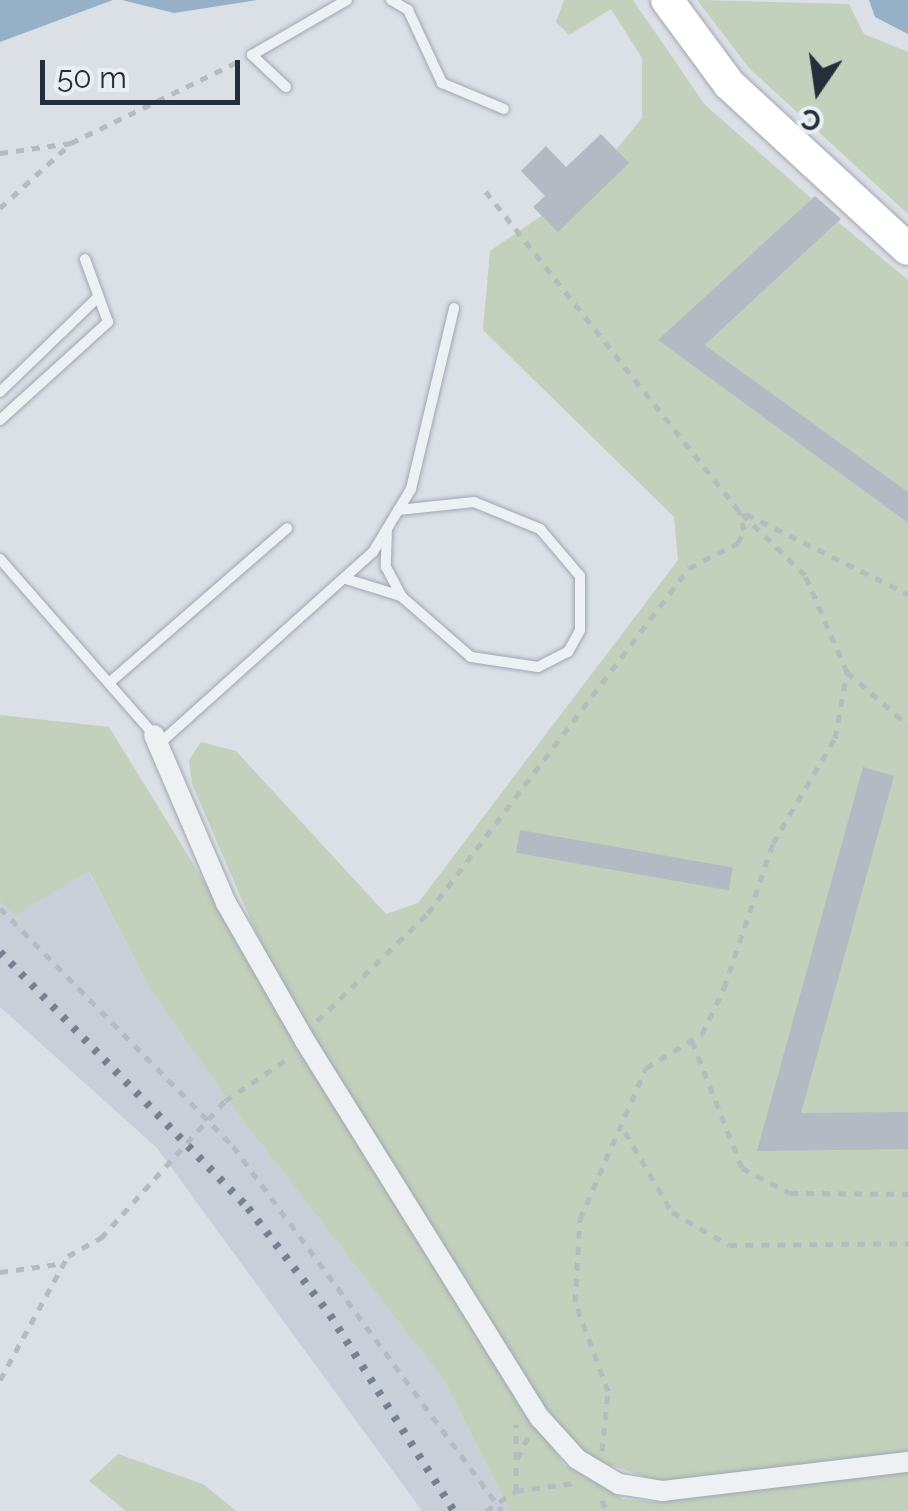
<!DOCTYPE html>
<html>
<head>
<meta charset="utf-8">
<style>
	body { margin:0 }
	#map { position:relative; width:908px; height:1511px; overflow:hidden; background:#dbe0e6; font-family:Raleway,sans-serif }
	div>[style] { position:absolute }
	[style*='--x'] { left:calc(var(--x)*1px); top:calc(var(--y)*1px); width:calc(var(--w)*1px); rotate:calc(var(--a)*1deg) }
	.built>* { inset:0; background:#c9cfd8 }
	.green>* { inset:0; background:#c2d0bc }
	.water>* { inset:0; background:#95b0c7 }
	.building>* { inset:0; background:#b3bac3; transform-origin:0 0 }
	.path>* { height:5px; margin-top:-2.5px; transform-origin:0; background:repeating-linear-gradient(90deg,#b6bbc0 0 8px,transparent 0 16px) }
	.roads { filter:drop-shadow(0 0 2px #a1a7b0) drop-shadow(0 0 2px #a1a7b0) }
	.lane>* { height:10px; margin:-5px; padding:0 5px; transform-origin:5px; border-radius:5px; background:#eef1f4 }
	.street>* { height:20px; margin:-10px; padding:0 10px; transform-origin:10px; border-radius:10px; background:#eef1f4 }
	.primary>* { height:32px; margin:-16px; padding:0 16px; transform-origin:16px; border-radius:16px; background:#fff }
	.rail>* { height:8px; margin-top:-4px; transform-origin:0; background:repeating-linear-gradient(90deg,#758090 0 5px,transparent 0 15px) }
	span { translate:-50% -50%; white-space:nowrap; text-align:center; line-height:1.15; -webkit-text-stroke:8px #eaeff4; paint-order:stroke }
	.north { position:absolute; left:768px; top:40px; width:100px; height:100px; -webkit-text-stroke:8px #eaeff4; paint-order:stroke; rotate:193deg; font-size:28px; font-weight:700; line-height:40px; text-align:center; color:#252f3c }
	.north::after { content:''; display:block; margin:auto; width:35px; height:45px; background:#252f3c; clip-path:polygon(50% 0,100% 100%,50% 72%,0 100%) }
	.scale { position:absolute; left:40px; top:60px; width:200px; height:45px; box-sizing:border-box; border:5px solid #252f3c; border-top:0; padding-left:12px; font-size:30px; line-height:35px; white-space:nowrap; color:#252f3c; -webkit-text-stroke:8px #eaeff4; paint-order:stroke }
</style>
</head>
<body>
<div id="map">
	<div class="built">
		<i style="clip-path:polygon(88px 870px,150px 989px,231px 1105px,445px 1382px,510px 1511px,422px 1511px,157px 1148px,0 1007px,0 902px,15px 914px)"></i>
	</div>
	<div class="green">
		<i style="clip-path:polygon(564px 0,633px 0,705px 105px,812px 199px,659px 340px,908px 523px,908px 1455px,658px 1481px,589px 1458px,546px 1413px,281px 990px,192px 784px,189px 760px,201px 742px,236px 751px,386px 914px,418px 903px,678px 560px,674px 517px,483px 330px,490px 251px,588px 184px,642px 118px,642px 58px,611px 9px,569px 35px,556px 22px)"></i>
		<i style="clip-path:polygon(697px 0,849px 4px,864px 34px,908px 52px,908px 214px,749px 68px)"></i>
		<i style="clip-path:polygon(838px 222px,908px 280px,908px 492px,705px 345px)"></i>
		<i style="clip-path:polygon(0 715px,109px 727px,563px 1464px,623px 1499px,657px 1502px,908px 1471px,908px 1511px,510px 1511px,445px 1382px,231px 1105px,150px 989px,89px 871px,15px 915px,0 902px)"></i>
		<i style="clip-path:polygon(118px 1454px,203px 1484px,236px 1511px,126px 1511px,89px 1481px)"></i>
	</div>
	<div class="water">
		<i style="clip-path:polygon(0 0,113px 0,0 42px)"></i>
		<i style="clip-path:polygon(122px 0,258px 0,174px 13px)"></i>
		<i style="clip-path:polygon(869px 0,908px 0,908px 34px,875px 17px)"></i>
	</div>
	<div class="building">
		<i style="clip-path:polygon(601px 134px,629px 163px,558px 232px,533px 207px,545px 196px,521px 171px,546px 146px,566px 167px)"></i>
		<i style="clip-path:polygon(815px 196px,841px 219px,705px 345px,908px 492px,908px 523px,658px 340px)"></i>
		<i style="clip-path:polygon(863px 767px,894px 776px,801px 1113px,908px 1112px,908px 1149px,757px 1151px)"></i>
		<i style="left:520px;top:830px;width:216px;height:23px;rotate:10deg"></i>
	</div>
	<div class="path">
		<i style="--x:0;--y:153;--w:72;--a:-8"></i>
		<i style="--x:71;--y:143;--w:185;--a:-26"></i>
		<i style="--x:0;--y:208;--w:93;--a:-42.4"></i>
		<i style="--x:746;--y:514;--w:181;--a:26.3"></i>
		<i style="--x:847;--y:672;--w:81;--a:41"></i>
		<i style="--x:0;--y:908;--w:333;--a:45.6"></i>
		<i style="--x:233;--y:1146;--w:453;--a:53.6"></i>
		<i style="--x:317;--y:1021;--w:155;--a:-44.2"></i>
		<i style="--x:428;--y:913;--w:433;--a:-52.9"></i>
		<i style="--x:689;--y:568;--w:55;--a:-27"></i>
		<i style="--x:738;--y:543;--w:14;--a:-65"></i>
		<i style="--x:744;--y:530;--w:20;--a:-105"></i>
		<i style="--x:739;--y:511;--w:416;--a:-128.4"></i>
		<i style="--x:692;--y:1041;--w:136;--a:68.5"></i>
		<i style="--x:742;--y:1168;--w:54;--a:27.5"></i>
		<i style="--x:790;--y:1193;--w:118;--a:0.5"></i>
		<i style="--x:625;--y:1132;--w:93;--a:59.6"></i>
		<i style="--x:672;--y:1212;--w:66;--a:30.1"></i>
		<i style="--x:729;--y:1245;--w:179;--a:-0.6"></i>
		<i style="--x:0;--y:1272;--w:66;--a:-7.9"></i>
		<i style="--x:0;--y:1380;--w:141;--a:-61.3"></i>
		<i style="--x:68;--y:1256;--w:38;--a:-29"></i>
		<i style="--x:101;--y:1238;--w:185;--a:-47.9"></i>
		<i style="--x:225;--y:1101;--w:78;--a:-34.1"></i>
		<i style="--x:602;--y:1451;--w:60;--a:-84.3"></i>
		<i style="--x:608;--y:1391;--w:95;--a:-110.3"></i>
		<i style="--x:575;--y:1302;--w:83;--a:-86.6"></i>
		<i style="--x:580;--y:1219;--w:165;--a:-66.4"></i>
		<i style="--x:646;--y:1068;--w:66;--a:-31.3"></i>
		<i style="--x:702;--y:1034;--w:51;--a:-64.4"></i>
		<i style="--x:724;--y:988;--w:153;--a:-71.3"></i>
		<i style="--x:773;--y:843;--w:122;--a:-59.4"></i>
		<i style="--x:835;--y:738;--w:67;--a:-79.7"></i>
		<i style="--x:847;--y:672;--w:106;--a:-113.4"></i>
		<i style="--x:805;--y:575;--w:89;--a:-135.9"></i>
		<i style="--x:517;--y:1459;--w:25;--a:-63"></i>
		<i style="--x:516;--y:1491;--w:59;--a:-7.9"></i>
		<i style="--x:602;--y:1500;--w:12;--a:66"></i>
		<i style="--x:486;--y:1511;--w:36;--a:-34"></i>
		<i style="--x:516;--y:1491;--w:67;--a:-90"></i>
	</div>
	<div class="roads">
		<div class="lane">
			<i style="--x:391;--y:0;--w:20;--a:30"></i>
			<i style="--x:408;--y:10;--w:81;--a:65"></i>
			<i style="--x:442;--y:83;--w:67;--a:22.8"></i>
			<i style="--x:286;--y:87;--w:47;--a:-136.7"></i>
			<i style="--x:252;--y:55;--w:110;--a:-30.1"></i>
			<i style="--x:0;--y:392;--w:135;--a:-44.1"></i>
			<i style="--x:0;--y:420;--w:146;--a:-42.2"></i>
			<i style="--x:108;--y:322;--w:67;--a:-110.1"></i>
			<i style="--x:387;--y:529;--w:38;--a:92"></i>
			<i style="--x:386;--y:567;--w:34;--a:62"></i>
			<i style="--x:402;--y:597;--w:91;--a:41"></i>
			<i style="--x:471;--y:657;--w:68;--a:8.5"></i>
			<i style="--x:538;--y:667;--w:34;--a:-27"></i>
			<i style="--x:568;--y:652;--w:25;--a:-61"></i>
			<i style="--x:580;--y:630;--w:54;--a:-90"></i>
			<i style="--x:580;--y:576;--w:62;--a:-130.4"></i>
			<i style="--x:540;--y:529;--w:71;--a:-157.8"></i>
			<i style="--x:474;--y:502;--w:76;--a:174"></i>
			<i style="--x:0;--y:559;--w:234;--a:48.8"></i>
			<i style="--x:346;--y:579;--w:58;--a:17.2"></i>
			<i style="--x:109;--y:683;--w:236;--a:-41"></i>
			<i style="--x:160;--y:743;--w:286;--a:-41.9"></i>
			<i style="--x:373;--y:552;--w:74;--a:-58.9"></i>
			<i style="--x:411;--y:489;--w:186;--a:-76.6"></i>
		</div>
		<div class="street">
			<i style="--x:154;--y:735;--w:183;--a:66.8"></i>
			<i style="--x:226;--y:903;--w:159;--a:60.2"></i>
			<i style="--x:305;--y:1041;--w:444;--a:58.1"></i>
			<i style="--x:540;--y:1418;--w:55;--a:47.9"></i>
			<i style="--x:577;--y:1459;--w:49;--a:30.8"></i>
			<i style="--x:619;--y:1484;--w:45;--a:9"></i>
			<i style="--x:663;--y:1491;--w:247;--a:-6.8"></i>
		</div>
		<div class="primary">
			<i style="--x:667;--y:0;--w:104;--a:53.6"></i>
			<i style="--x:729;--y:84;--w:243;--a:42.7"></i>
		</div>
	</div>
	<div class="rail">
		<i style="--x:0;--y:952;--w:356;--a:45.9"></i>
		<i style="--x:248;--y:1208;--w:135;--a:52.5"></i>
		<i style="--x:330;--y:1315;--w:232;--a:57.7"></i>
	</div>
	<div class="north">С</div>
	<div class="scale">50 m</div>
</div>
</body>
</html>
